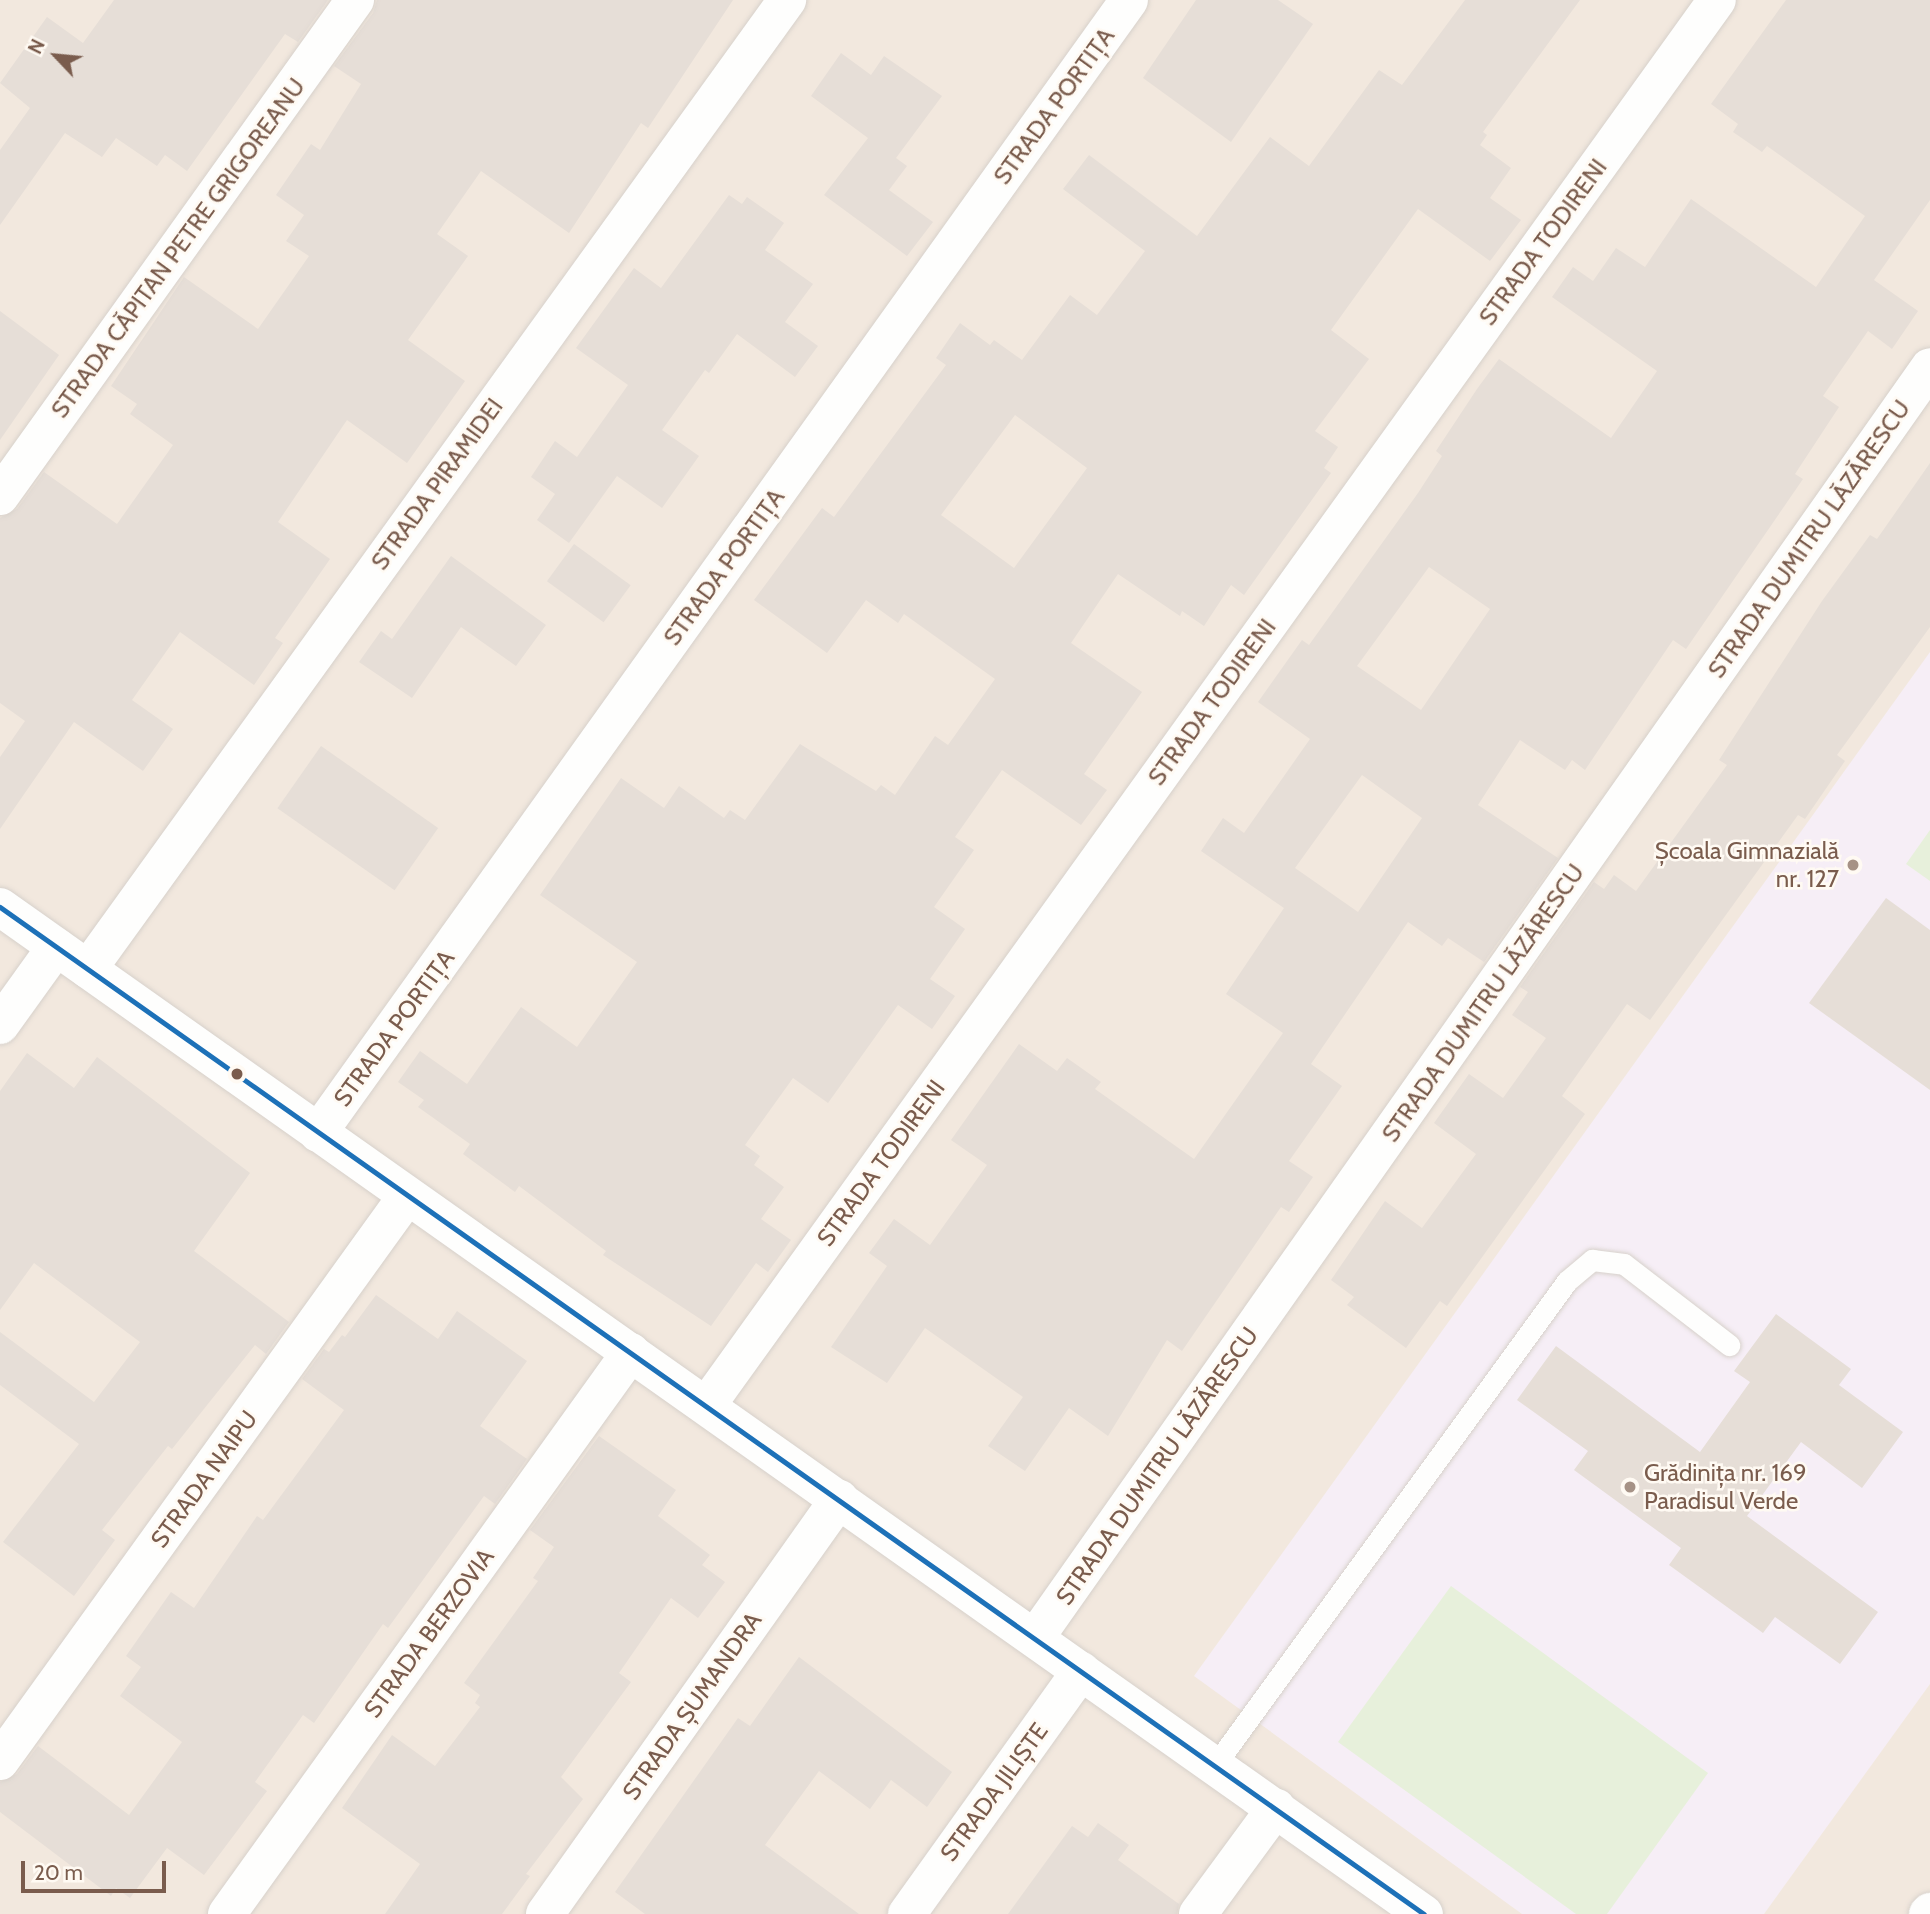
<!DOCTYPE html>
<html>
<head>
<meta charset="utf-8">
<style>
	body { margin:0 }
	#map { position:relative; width:1930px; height:1914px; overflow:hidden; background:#f9f5f0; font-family:Cabin,sans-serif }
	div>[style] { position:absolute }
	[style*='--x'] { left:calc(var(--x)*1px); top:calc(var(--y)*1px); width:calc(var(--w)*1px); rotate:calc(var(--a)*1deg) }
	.residential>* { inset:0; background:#f2e8de; transform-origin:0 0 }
	.education>* { inset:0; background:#f6eef6 }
	.green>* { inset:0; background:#e7f0db }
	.building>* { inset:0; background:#e6ded7; transform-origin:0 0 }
	.roads { filter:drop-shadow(0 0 2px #d7d1cb) drop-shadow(0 0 2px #d7d1cb) }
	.service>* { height:21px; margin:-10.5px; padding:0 10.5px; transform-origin:10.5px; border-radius:10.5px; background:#fefefd }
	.minor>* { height:38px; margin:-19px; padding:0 19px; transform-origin:19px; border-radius:19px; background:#fefefd }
	.tertiary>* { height:38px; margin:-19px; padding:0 19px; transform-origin:19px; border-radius:19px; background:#fefefd }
	.bus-1>* { height:5px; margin:-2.5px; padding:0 2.5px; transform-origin:2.5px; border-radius:2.5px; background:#1d71b8 }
	.dots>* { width:19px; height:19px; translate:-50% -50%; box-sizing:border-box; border:4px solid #fffaf3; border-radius:50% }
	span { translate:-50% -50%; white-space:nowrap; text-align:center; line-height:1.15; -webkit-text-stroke:5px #fffaf3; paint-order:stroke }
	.street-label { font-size:24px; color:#7a5c4d }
	.poi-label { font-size:24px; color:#7a5c4d }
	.right { translate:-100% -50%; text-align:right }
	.left { translate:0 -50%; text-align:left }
	.north { position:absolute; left:21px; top:21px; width:70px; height:70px; -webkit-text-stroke:5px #fffaf3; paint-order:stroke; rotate:296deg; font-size:19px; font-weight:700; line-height:28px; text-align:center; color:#7a5c4d }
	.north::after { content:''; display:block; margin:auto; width:24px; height:32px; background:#7a5c4d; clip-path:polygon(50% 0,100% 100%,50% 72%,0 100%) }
	.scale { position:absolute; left:21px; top:1861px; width:145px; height:32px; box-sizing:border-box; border:4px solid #7a5c4d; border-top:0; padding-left:9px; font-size:21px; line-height:24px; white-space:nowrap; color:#7a5c4d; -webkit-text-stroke:5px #fffaf3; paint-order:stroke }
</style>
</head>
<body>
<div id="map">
	<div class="residential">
		<i style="left:0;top:0;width:1930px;height:1914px"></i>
	</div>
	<div class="education">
		<i style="clip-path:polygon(1930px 652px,1930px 1684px,1764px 1914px,1522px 1914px,1194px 1676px)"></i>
	</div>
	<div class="green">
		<i style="clip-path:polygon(1930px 830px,1930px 881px,1906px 864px)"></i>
		<i style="clip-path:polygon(1451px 1586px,1708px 1773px,1607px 1914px,1576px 1914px,1338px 1742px)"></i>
	</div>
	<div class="building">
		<i style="clip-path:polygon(114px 0,328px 0,298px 42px,285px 34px,187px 171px,165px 155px,157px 166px,116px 138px,102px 157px,65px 133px,0 225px,0 150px,30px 108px,0 83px,47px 17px,83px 43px)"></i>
		<i style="clip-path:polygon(377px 0,733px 0,648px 128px,641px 123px,569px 233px,481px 171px,437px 234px,468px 256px,408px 340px,465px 381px,407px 463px,347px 420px,278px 522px,330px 559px,275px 638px,283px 643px,254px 685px,180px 632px,132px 700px,173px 729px,143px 771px,74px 722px,0 829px,0 757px,25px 721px,0 703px,0 518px,17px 509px,44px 472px,117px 524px,173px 445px,130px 414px,137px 404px,111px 386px,184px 277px,258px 329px,309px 256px,286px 241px,304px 215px,276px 195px,311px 144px,320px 150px,361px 84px,334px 66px,373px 13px)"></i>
		<i style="clip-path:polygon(1196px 0,1278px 0,1313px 24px,1231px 142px,1143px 78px)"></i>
		<i style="clip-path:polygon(evenodd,1465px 0,1580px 0,1483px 132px,1487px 135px,1480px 145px,1511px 168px,1490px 198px,1521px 220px,1490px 261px,1418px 209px,1331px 330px,1369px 359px,1315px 431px,1338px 447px,1324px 468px,1331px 473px,1244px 595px,1231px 585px,1204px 626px,1182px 611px,1180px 616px,1118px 574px,1071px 643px,1142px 692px,1084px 774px,1107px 790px,1081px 825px,1002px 770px,955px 837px,974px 850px,934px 907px,965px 929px,930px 979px,955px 996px,932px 1029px,898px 1005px,828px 1103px,793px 1078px,745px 1145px,760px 1156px,754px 1165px,784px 1187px,761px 1219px,791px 1240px,768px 1272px,756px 1263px,711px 1326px,603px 1255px,606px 1251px,519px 1186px,515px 1192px,463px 1154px,470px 1144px,418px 1107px,424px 1100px,398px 1082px,420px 1051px,467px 1084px,521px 1007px,577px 1047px,637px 962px,540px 895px,621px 778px,664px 808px,679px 786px,724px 818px,730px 810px,745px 820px,800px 744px,876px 791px,881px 785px,895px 795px,935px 736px,948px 745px,995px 679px,904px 614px,898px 623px,866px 600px,827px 653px,754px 600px,822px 508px,834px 517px,946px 365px,936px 358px,960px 323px,990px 345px,994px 340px,1022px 360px,1070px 295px,1097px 315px,1145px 251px,1063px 189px,1089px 155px,1197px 236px,1270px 137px,1309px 166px,1379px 70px,1402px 85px,1465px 0,1015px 415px,1087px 468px,1014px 568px,941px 515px,1015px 415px)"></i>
		<i style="clip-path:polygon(evenodd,1786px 0,1930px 0,1930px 200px,1874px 280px,1918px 311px,1892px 349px,1868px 331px,1823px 396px,1839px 407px,1795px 474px,1803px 479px,1686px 649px,1673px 640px,1585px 770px,1572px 760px,1565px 770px,1520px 740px,1478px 805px,1558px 858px,1484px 962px,1448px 938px,1442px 946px,1408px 922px,1311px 1064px,1342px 1086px,1289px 1161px,1313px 1177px,1289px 1212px,1281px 1207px,1182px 1351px,1167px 1340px,1108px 1436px,1069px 1408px,1025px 1471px,988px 1446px,1023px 1397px,925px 1328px,887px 1383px,831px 1347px,887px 1266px,869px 1253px,894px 1219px,930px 1245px,987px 1165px,951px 1140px,1019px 1044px,1057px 1071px,1067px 1058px,1101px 1082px,1095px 1089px,1194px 1159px,1283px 1033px,1226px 994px,1284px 908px,1201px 851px,1223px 818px,1244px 833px,1310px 739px,1258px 702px,1302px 640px,1309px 645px,1418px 493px,1442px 456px,1436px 451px,1477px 389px,1499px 359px,1611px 438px,1657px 371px,1552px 297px,1573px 267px,1593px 281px,1616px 248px,1645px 267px,1691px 199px,1816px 287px,1865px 216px,1767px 146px,1762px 152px,1733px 132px,1738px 124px,1711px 104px,1786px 0,1429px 567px,1490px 609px,1421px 710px,1357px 666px,1429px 567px,1786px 0,1362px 775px,1422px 818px,1358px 912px,1295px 868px,1362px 775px)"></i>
		<i style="clip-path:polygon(841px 53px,871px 75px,884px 56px,942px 96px,896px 158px,907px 166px,889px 190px,933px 222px,907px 256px,824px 195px,868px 138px,811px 96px)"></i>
		<i style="clip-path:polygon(729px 195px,742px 204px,747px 197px,784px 223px,765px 250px,813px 284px,785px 322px,818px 346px,795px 377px,737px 334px,709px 373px,705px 370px,662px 430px,699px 456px,662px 508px,617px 476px,569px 543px,537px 520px,555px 494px,531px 477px,555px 441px,577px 457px,628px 385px,576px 348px,634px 268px,661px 288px)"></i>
		<i style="clip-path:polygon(0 311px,59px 355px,0 440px)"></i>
		<i style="clip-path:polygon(1930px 463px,1930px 627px,1837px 755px,1845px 761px,1805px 819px,1798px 815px,1650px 1020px,1627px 1004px,1562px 1096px,1585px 1114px,1447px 1306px,1440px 1301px,1406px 1348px,1347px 1305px,1354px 1297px,1331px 1280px,1385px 1201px,1422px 1228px,1476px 1154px,1434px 1123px,1469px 1074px,1503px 1098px,1546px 1038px,1512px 1015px,1528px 992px,1520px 987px,1594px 882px,1604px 889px,1614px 875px,1636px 891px,1727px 765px,1719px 760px,1822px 601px,1870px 535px,1877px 539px)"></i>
		<i style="left:574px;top:544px;width:70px;height:46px;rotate:36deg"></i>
		<i style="clip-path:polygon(451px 556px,546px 625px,516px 666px,461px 627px,412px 698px,359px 662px,381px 631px,392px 639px)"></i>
		<i style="left:321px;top:746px;width:143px;height:76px;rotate:35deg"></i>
		<i style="clip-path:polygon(1886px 898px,1930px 930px,1930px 1090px,1809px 1003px)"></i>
		<i style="clip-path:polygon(27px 1053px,74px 1088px,97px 1057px,250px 1173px,194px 1251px,289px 1322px,266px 1354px,255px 1345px,172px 1449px,168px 1446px,102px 1530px,115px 1540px,74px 1596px,3px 1542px,79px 1444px,0 1385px,0 1332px,94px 1402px,140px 1342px,34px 1263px,0 1310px,0 1091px)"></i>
		<i style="clip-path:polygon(376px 1295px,438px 1339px,457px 1311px,527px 1361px,480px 1426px,527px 1459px,495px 1504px,484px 1496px,388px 1628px,383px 1624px,314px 1723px,303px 1715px,255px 1782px,267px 1791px,204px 1875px,167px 1848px,130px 1898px,116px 1888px,111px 1896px,0 1812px,0 1782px,17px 1774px,38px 1746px,129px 1815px,182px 1742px,120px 1696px,141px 1667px,126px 1656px,171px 1592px,194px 1608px,257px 1516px,263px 1520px,344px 1410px,302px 1379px,324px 1349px,329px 1352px,342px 1335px,345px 1337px)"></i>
		<i style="clip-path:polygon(1776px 1314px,1851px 1369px,1839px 1385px,1903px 1432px,1862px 1488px,1801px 1442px,1747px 1516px,1878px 1612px,1840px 1664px,1775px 1617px,1763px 1633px,1669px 1565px,1681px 1548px,1574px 1470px,1588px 1451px,1517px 1400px,1556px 1346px,1700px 1452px,1750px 1382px,1734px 1371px)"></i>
		<i style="clip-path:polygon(599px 1436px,676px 1490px,658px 1516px,710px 1555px,702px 1565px,725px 1582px,698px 1618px,671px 1598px,619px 1673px,631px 1682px,561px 1777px,583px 1799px,526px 1874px,530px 1876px,502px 1914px,385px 1914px,420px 1864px,342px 1808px,392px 1735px,435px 1766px,480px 1707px,475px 1703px,480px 1695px,464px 1683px,538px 1581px,533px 1578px,554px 1547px,530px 1530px)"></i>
		<i style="clip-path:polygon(799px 1657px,952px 1772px,927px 1807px,891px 1780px,870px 1809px,819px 1771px,765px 1845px,859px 1914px,645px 1914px,615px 1892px,738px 1718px,750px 1726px)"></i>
		<i style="clip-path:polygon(1098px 1823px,1129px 1845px,1118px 1860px,1179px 1904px,1177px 1914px,1008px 1914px,1072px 1826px,1088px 1837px)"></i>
	</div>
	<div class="roads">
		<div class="service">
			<i style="--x:1215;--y:1765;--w:598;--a:-53.97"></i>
			<i style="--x:1567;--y:1281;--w:33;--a:-40"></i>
			<i style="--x:1592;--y:1260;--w:32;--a:7"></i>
			<i style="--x:1624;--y:1264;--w:133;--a:37.6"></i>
		</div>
		<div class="minor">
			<i style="--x:0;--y:496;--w:610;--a:-54.41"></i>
			<i style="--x:88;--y:969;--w:1195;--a:-54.19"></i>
			<i style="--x:0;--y:1025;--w:96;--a:-54.3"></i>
			<i style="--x:318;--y:1133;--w:1393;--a:-54.4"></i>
			<i style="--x:707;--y:1405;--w:1730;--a:-54.29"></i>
			<i style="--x:1035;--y:1638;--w:1554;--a:-54.85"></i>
			<i style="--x:0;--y:1761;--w:696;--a:-54.23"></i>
			<i style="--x:227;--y:1914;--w:692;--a:-54.29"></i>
			<i style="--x:545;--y:1914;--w:509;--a:-54.68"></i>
			<i style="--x:907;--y:1914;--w:299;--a:-54.4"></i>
			<i style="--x:1198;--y:1914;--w:132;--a:-53.7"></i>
			<i style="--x:1928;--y:1914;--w:3;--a:-45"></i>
		</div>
		<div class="tertiary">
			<i style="--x:0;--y:907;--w:1744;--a:35.27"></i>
		</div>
	</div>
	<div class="bus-1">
		<i style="--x:0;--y:907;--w:1744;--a:35.27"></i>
	</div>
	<div class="dots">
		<i style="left:1853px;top:865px;background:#a69286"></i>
		<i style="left:237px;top:1074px;background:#7a5c4d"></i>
		<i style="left:1630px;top:1487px;background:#a69286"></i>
	</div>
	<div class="street-label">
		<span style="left:1054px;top:106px;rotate:-54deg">STRADA PORTIȚA</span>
		<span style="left:1543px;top:242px;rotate:-54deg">STRADA TODIRENI</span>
		<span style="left:178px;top:248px;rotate:-54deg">STRADA CĂPITAN PETRE GRIGOREANU</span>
		<span style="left:437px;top:484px;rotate:-54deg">STRADA PIRAMIDEI</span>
		<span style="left:1809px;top:539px;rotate:-55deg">STRADA DUMITRU LĂZĂRESCU</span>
		<span style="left:724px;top:567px;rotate:-54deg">STRADA PORTIȚA</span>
		<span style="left:1212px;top:702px;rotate:-54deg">STRADA TODIRENI</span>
		<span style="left:1483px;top:1003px;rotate:-55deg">STRADA DUMITRU LĂZĂRESCU</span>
		<span style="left:394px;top:1028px;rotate:-54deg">STRADA PORTIȚA</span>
		<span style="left:881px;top:1163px;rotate:-54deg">STRADA TODIRENI</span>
		<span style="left:1157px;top:1466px;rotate:-55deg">STRADA DUMITRU LĂZĂRESCU</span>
		<span style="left:204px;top:1479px;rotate:-54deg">STRADA NAIPU</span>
		<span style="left:429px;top:1633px;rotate:-54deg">STRADA BERZOVIA</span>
		<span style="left:692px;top:1706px;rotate:-55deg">STRADA ȘUMANDRA</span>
		<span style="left:994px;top:1792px;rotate:-54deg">STRADA JILIȘTE</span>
	</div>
	<div class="poi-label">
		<span class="right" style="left:1839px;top:865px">Școala Gimnazială<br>nr. 127</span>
		<span class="left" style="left:1644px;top:1487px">Grădinița nr. 169<br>Paradisul Verde</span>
	</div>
	<div class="north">N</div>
	<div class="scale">20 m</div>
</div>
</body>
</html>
